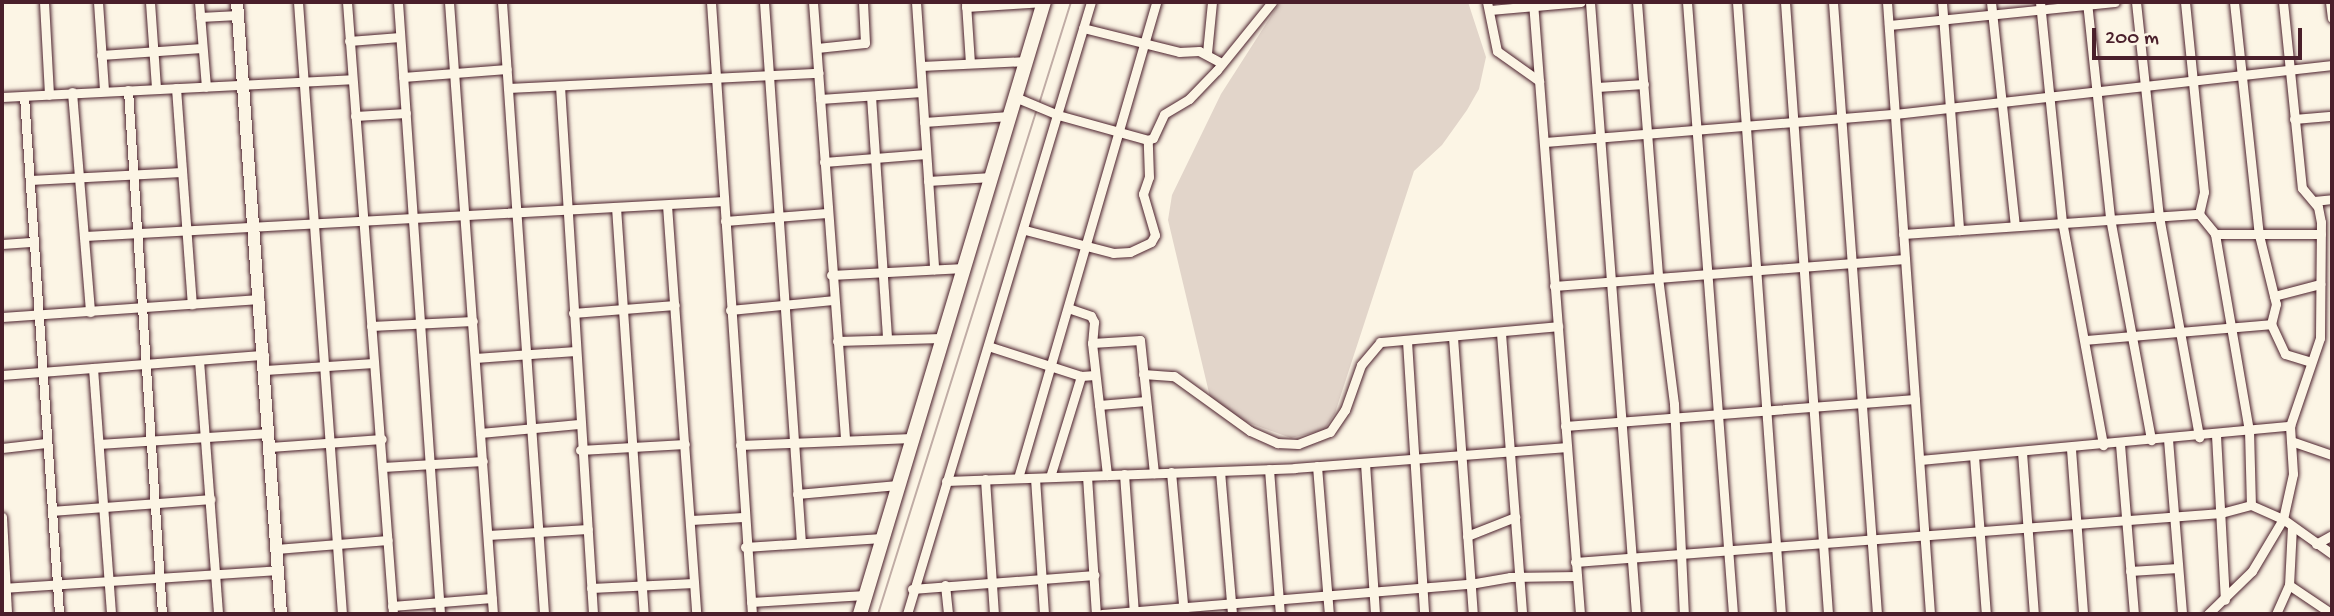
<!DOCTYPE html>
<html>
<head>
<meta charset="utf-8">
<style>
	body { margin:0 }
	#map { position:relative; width:2334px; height:616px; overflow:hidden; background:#fcf5e5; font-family:"Gochi Hand",sans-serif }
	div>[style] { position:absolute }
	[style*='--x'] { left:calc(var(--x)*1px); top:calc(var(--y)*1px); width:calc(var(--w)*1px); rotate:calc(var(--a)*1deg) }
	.green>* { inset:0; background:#e2d5ca }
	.stream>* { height:2px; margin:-1px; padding:0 1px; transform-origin:1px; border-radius:1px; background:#c0aca5 }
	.roads { filter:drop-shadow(0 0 2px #4a1f2b) drop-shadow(0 0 2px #4a1f2b) }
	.street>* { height:9px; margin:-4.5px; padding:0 4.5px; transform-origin:4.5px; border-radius:4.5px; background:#fcf5e5 }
	.secondary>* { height:12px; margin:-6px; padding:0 6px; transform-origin:6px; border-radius:6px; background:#fcf5e5 }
	.primary>* { height:14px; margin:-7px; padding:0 7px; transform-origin:7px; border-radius:7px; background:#fcf5e5 }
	span { translate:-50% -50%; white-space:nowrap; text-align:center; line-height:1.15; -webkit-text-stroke:7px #fcf5e5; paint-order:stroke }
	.frame { position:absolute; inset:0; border:4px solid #4a1f2b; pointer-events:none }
	.scale { position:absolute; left:2092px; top:28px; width:210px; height:32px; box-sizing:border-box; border:4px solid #4a1f2b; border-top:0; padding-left:9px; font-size:21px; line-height:24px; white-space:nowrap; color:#4a1f2b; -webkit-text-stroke:5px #fcf5e5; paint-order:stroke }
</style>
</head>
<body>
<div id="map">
	<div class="green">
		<i style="clip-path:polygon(1280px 2px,1468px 2px,1486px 57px,1479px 89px,1467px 110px,1442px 145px,1414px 171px,1335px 413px,1324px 430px,1291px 438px,1241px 420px,1210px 397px,1168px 220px,1172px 195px,1221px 94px)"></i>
	</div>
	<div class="stream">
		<i style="--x:1040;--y:101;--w:104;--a:-72.6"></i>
		<i style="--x:878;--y:614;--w:526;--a:-72.53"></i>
	</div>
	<div class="roads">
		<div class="street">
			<i style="--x:44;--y:2;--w:93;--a:86.9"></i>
			<i style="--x:98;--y:2;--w:88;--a:86.1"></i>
			<i style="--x:150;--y:2;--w:86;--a:86"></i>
			<i style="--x:199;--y:2;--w:85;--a:85.3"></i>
			<i style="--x:298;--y:2;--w:614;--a:85.89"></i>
			<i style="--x:347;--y:2;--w:614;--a:85.7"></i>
			<i style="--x:398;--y:2;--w:613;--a:86.07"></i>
			<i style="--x:449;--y:2;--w:614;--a:85.89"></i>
			<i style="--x:502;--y:2;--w:613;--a:86.07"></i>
			<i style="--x:711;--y:2;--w:613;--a:86.17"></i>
			<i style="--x:764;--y:2;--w:542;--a:86.09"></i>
			<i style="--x:813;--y:2;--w:439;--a:85.8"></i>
			<i style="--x:916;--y:2;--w:268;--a:86.1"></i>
			<i style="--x:1487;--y:2;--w:50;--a:78.5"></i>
			<i style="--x:1497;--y:51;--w:52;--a:35.5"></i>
			<i style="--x:1533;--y:2;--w:614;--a:85.61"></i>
			<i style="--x:1590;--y:2;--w:614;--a:85.7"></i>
			<i style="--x:1637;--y:2;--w:276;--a:85.6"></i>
			<i style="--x:1658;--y:277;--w:128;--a:82.8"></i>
			<i style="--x:1674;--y:404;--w:210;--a:87.3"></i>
			<i style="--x:1687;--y:2;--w:614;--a:85.7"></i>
			<i style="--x:1737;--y:2;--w:614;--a:85.89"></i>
			<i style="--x:1785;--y:2;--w:614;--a:85.98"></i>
			<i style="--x:1833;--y:2;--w:614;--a:85.89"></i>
			<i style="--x:1887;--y:2;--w:614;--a:85.98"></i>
			<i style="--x:1942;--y:2;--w:229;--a:85.7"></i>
			<i style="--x:1991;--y:2;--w:224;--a:83.9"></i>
			<i style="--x:2040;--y:2;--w:220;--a:84.3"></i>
			<i style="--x:2062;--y:221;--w:228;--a:79.6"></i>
			<i style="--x:2087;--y:2;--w:217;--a:83.9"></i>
			<i style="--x:2110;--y:218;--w:226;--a:79.5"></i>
			<i style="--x:2136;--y:2;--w:215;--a:83.9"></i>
			<i style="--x:2159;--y:216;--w:225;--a:79.7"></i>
			<i style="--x:2185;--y:2;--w:191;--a:84.3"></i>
			<i style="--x:2204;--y:192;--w:23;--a:103"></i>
			<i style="--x:2199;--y:214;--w:26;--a:51"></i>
			<i style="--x:2215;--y:234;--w:199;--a:80.2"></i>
			<i style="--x:2249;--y:430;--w:75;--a:88.5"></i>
			<i style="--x:2234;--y:2;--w:234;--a:83.9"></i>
			<i style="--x:2259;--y:235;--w:71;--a:76.2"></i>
			<i style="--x:2276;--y:304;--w:21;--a:104"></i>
			<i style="--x:2271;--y:324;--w:33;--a:65"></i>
			<i style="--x:2285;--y:354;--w:27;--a:17"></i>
			<i style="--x:2283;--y:2;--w:187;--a:84.2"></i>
			<i style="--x:2302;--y:188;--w:25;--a:50"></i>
			<i style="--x:2318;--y:207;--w:15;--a:79"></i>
			<i style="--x:2321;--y:222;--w:116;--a:90.5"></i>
			<i style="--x:2320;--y:338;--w:93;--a:108.8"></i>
			<i style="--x:2290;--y:426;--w:48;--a:86.4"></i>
			<i style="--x:2293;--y:474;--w:46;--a:102.5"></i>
			<i style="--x:2283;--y:519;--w:60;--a:35.5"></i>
			<i style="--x:2330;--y:2;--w:16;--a:83"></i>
			<i style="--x:966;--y:3;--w:60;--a:86.2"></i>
			<i style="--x:966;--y:7;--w:78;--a:-3.7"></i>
			<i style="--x:1490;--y:10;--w:91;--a:-5"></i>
			<i style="--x:200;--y:17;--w:38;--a:-3"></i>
			<i style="--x:1889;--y:25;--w:227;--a:-5.8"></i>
			<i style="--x:1083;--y:28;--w:99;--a:14"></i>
			<i style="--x:1179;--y:52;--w:20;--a:-3"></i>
			<i style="--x:1199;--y:51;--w:26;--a:28"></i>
			<i style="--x:349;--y:41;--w:51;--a:-4.5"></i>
			<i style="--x:817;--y:48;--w:48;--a:-5.9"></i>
			<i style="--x:865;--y:43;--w:41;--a:-92.8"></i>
			<i style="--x:1207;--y:53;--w:51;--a:-84.4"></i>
			<i style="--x:101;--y:55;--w:101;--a:-4"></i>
			<i style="--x:921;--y:66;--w:105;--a:-2.7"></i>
			<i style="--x:403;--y:77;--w:104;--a:-4.4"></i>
			<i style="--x:560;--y:86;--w:529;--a:86.42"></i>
			<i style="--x:1597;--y:87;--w:47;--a:-3.7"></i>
			<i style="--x:176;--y:88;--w:217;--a:85.8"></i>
			<i style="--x:508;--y:88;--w:311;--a:-2.8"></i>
			<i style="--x:128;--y:90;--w:525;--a:86.29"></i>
			<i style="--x:72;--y:92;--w:221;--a:85.3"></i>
			<i style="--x:24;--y:96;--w:519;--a:86.13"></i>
			<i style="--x:871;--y:96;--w:243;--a:86.2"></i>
			<i style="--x:2;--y:97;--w:350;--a:-2.9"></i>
			<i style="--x:1015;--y:97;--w:47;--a:22.7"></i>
			<i style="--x:1058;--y:115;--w:93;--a:15.5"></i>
			<i style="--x:820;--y:99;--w:102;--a:-3.9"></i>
			<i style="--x:355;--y:116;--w:51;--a:-3.4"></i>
			<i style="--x:2294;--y:119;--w:38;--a:-5"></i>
			<i style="--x:924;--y:122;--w:85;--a:-4"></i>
			<i style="--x:1545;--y:142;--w:351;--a:-4.6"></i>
			<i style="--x:1895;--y:114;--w:440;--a:-6.4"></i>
			<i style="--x:824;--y:162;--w:102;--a:-4.5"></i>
			<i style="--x:30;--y:180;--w:152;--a:-3"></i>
			<i style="--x:928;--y:181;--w:63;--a:-3.6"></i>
			<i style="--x:2314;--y:201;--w:18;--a:-6"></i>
			<i style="--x:667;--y:205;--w:410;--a:85.9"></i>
			<i style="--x:616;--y:207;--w:408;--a:86.1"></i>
			<i style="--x:725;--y:221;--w:102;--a:-4.5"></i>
			<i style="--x:1025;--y:230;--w:91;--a:14.6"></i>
			<i style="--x:1113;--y:253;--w:17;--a:-3"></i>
			<i style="--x:1130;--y:252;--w:23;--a:-25"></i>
			<i style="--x:1151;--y:242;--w:8;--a:-60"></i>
			<i style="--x:1155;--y:235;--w:43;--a:-106.3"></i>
			<i style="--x:1143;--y:194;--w:18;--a:-71"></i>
			<i style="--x:1149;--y:177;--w:37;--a:-92"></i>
			<i style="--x:1148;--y:140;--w:5;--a:-22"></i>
			<i style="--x:1153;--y:138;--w:26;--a:-65"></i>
			<i style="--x:1164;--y:114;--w:29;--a:-31"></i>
			<i style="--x:1189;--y:99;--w:40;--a:-46"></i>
			<i style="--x:1217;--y:70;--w:87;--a:-51"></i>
			<i style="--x:1903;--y:234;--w:297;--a:-3.9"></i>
			<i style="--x:2215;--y:234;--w:106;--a:0"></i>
			<i style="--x:85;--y:236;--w:640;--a:-3.14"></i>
			<i style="--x:2;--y:244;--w:32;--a:-4"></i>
			<i style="--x:831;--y:275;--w:133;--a:-3"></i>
			<i style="--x:1554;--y:286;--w:352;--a:-4.4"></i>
			<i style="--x:2274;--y:296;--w:48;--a:-14.6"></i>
			<i style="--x:1068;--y:308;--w:24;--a:19"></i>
			<i style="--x:1091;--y:316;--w:7;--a:63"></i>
			<i style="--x:1094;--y:322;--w:21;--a:95"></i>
			<i style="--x:1092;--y:343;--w:133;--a:83.5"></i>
			<i style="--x:730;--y:310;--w:103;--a:-5.5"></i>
			<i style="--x:573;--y:313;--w:102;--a:-4.5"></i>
			<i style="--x:2;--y:317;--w:258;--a:-4"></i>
			<i style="--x:371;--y:326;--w:102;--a:-2.8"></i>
			<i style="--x:1501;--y:333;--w:282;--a:85.7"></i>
			<i style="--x:1453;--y:337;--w:278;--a:85.9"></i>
			<i style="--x:2085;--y:340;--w:187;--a:-4.9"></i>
			<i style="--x:837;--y:341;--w:105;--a:-1.6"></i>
			<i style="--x:1407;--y:341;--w:274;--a:86.4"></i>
			<i style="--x:1092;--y:343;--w:48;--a:-3.6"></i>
			<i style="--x:1140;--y:340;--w:134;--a:84"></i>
			<i style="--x:988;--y:346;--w:98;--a:17.9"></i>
			<i style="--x:1081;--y:376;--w:14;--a:-4"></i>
			<i style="--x:475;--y:358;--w:101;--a:-4"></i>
			<i style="--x:199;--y:360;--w:255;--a:85.7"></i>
			<i style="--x:93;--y:368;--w:247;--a:85.8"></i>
			<i style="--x:265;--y:370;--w:109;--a:-3.7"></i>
			<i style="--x:1143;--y:374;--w:31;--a:4"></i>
			<i style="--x:1174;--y:376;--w:94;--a:35.9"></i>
			<i style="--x:1250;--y:431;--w:30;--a:24"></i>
			<i style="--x:1277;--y:443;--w:21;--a:3"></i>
			<i style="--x:1298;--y:444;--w:34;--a:-21"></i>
			<i style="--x:1330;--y:432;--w:27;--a:-56"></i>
			<i style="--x:1345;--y:410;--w:48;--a:-70.4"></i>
			<i style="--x:1361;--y:365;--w:30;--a:-50"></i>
			<i style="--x:1380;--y:342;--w:179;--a:-5.1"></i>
			<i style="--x:2;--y:375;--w:263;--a:-4.4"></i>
			<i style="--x:1099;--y:405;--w:47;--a:-4.9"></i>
			<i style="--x:1565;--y:426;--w:351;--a:-4.4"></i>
			<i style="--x:480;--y:433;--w:99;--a:-5.2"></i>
			<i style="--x:2216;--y:435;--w:165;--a:86.9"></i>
			<i style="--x:2168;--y:439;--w:176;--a:85.4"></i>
			<i style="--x:2291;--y:441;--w:43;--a:18.9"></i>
			<i style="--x:99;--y:444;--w:170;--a:-3.7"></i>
			<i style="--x:2120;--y:444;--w:171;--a:85.3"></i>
			<i style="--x:740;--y:445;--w:172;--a:-2.3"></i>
			<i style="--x:270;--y:447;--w:112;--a:-4.1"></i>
			<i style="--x:2;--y:448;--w:44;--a:-6.5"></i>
			<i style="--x:2071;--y:449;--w:165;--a:85.8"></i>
			<i style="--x:580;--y:450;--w:105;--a:-3.3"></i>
			<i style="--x:2022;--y:452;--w:162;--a:85.8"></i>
			<i style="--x:1974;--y:456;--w:158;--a:85.7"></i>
			<i style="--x:1920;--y:460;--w:372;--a:-5.3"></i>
			<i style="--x:1365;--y:463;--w:151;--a:86.2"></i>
			<i style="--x:1317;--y:466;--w:148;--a:85.4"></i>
			<i style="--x:383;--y:467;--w:100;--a:-3.4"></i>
			<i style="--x:1269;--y:469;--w:145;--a:85.7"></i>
			<i style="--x:1220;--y:471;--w:144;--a:85.2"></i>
			<i style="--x:1171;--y:472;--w:143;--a:84.8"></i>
			<i style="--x:1124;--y:474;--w:140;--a:85.9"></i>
			<i style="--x:1087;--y:476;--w:138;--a:86.3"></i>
			<i style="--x:1050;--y:477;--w:106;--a:-72.9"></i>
			<i style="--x:1018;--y:478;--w:496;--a:-73.8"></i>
			<i style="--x:1035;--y:478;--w:136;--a:86.2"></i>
			<i style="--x:985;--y:479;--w:135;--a:86.2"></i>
			<i style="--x:946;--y:481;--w:349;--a:-2.1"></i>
			<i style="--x:1295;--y:468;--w:272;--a:-4.4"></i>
			<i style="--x:797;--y:494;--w:101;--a:-5.1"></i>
			<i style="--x:52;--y:511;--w:159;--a:-4.3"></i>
			<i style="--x:2;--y:517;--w:97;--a:87"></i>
			<i style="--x:691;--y:520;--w:52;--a:-3.3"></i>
			<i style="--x:2292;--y:526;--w:59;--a:92.9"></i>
			<i style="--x:2289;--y:585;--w:52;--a:34"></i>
			<i style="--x:488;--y:535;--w:100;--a:-3.4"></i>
			<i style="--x:1467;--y:536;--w:52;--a:-21.6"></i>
			<i style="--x:2316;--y:544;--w:18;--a:-29"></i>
			<i style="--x:745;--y:547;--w:137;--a:-3.8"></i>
			<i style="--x:276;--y:549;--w:112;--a:-4.6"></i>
			<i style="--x:1575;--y:562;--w:648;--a:-4.34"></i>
			<i style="--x:2221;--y:513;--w:31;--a:-15"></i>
			<i style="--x:2251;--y:505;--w:35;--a:24"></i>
			<i style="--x:2283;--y:519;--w:61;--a:120.8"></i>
			<i style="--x:2252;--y:571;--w:62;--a:135.7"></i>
			<i style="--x:2130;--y:571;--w:48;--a:-3.6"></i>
			<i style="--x:945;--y:585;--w:29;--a:84"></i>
			<i style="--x:2;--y:588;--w:277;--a:-3.7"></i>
			<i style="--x:591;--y:588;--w:103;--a:-2.8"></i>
			<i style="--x:912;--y:589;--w:183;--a:-4.4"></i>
			<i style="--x:751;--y:602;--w:114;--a:-3.5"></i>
			<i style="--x:392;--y:606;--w:100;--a:-4.6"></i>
			<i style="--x:907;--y:614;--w:639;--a:-73.27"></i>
			<i style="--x:1102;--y:614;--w:369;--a:-4.7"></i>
			<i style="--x:1470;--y:584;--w:41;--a:-9.9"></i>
			<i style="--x:1510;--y:577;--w:67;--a:-0.9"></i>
			<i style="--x:2276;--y:614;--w:32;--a:-66"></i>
		</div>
		<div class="secondary">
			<i style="--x:237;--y:2;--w:614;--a:85.89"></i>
		</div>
		<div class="primary">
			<i style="--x:860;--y:614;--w:639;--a:-73.27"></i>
		</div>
	</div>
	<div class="frame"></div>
	<div class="scale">200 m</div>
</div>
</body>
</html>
